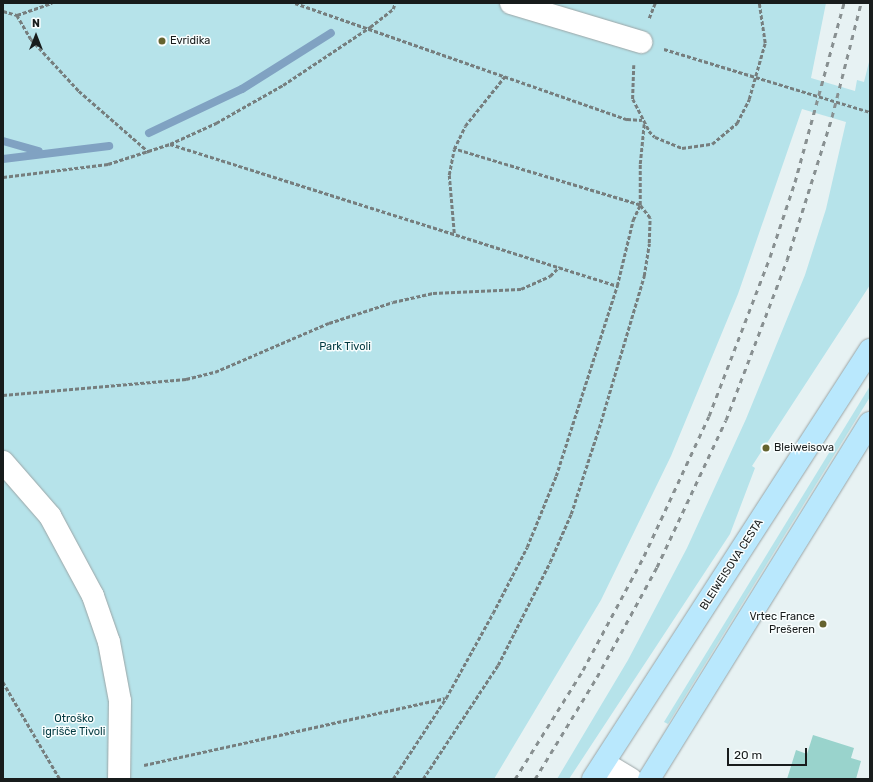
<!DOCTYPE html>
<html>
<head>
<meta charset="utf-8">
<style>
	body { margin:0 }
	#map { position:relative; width:873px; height:782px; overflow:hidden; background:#e7f2f3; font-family:Rubik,sans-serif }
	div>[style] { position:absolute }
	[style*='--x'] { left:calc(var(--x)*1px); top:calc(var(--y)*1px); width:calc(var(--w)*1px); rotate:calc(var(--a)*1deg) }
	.green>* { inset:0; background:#b6e3ea }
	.stream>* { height:8px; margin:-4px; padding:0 4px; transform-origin:4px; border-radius:4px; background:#80a2c2 }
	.building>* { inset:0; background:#99d3cc }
	.path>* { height:2.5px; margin-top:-1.25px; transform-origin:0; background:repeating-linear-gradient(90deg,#767e7e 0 4px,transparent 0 6px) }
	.roads { filter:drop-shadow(0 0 1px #9ba5a6) drop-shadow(0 0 1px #9ba5a6) }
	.minor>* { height:22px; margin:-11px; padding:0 11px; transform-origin:11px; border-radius:11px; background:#fff }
	.major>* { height:22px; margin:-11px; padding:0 11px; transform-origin:11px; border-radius:11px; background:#b9e8fd }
	.rail>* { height:3px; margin-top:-1.5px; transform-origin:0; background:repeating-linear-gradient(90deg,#889091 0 5px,transparent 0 10px) }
	.dots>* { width:11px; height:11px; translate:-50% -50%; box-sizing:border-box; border:2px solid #f9fefe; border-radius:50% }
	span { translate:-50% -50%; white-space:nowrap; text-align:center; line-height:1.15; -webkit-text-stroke:3px #f9fefe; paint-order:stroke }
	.poi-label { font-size:11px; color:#181c1c }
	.left { translate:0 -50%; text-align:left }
	.right { translate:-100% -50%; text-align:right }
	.park-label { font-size:11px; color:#003940 }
	.street-label { font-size:11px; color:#181c1c }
	.frame { position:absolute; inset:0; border:4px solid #181c1c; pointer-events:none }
	.north { position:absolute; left:16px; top:16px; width:40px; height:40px; -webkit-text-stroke:3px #f9fefe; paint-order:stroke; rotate:0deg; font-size:11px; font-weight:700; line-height:16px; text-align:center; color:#181c1c }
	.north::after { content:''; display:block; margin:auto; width:14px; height:18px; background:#181c1c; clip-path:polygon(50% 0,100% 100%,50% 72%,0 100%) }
	.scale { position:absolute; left:727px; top:748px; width:80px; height:18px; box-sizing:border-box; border:2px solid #181c1c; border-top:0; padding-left:5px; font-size:12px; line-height:14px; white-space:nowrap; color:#181c1c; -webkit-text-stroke:3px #f9fefe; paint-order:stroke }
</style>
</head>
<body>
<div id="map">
	<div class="green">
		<i style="clip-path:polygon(3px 3px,826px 3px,811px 78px,855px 91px,857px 80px,864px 82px,870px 58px,870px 285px,752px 466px,755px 468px,730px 534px,569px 779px,557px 779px,628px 660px,687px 548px,746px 419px,805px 275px,826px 209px,846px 122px,802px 109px,738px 294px,671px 456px,601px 600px,494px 779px,3px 779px)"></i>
		<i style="clip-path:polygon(870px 386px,870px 397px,668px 724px,664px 722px)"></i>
	</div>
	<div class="stream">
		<i style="--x:149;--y:133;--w:103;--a:-25.3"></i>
		<i style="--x:242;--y:89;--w:105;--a:-32.2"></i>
		<i style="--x:3;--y:141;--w:37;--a:16"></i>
		<i style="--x:3;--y:159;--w:107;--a:-7"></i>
	</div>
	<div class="building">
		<i style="clip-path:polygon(813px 735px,854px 748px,851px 758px,861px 761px,856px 779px,787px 779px,796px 750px,807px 754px)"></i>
	</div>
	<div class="path">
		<i style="--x:295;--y:3;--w:352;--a:19.3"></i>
		<i style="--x:627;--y:119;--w:15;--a:4"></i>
		<i style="--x:3;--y:11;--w:15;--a:16"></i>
		<i style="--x:17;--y:15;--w:37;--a:-19"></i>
		<i style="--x:17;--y:15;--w:28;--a:60"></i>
		<i style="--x:31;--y:39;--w:71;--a:47.3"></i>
		<i style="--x:79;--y:91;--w:93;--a:41.1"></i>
		<i style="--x:649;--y:18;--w:16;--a:-68"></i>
		<i style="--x:664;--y:49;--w:215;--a:17"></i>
		<i style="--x:634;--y:65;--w:34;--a:92"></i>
		<i style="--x:633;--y:99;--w:36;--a:63"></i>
		<i style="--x:649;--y:131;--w:8;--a:45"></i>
		<i style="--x:655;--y:137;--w:29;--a:22"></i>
		<i style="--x:682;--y:148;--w:30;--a:-8"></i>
		<i style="--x:712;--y:144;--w:33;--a:-40"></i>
		<i style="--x:737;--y:123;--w:27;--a:-63"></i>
		<i style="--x:749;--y:99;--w:58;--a:-74.1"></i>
		<i style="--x:765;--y:43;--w:40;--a:-98.5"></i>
		<i style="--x:170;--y:144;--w:469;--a:17.6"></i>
		<i style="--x:3;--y:177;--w:106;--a:-7.1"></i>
		<i style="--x:108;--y:164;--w:65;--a:-17.9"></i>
		<i style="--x:170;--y:144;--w:51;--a:-24.5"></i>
		<i style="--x:216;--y:123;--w:77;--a:-29.6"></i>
		<i style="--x:283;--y:85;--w:105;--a:-33.7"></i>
		<i style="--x:370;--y:27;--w:29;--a:-38"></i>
		<i style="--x:393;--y:9;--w:6;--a:-72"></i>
		<i style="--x:454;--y:233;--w:58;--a:-94.9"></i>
		<i style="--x:449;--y:175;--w:26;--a:-79"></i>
		<i style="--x:454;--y:149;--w:25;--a:-64"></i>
		<i style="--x:465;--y:126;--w:64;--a:-51.3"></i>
		<i style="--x:3;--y:395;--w:184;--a:-5"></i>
		<i style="--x:186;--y:379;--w:30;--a:-14"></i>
		<i style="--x:215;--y:372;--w:124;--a:-23.3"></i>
		<i style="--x:329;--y:323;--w:67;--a:-18.2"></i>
		<i style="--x:393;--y:302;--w:41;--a:-12.7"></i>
		<i style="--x:433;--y:293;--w:88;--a:-2.6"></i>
		<i style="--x:521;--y:289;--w:32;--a:-24"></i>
		<i style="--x:550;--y:276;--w:13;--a:-45"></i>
		<i style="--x:3;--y:682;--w:113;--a:59.6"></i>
		<i style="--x:144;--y:765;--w:308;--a:-12.5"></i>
		<i style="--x:393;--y:779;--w:97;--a:-56.8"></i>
		<i style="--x:446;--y:698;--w:97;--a:-61.1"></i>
		<i style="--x:493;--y:613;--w:74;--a:-62.7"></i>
		<i style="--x:527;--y:547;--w:77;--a:-67.8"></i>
		<i style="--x:556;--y:476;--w:200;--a:-72.2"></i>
		<i style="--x:617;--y:286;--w:68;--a:-76.4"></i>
		<i style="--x:633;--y:220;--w:17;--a:-65"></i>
		<i style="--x:640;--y:205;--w:41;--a:-90"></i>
		<i style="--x:640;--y:164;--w:40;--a:-84.3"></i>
		<i style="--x:423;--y:779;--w:136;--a:-56.7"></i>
		<i style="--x:498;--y:665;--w:115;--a:-63.2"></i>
		<i style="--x:550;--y:562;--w:52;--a:-66.4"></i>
		<i style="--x:571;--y:514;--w:90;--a:-72"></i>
		<i style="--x:599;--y:428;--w:159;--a:-73.5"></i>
		<i style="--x:644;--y:276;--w:33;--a:-81"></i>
		<i style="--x:649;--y:243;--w:25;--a:-88"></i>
		<i style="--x:650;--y:218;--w:16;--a:-128"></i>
		<i style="--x:640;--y:205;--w:194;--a:-163.2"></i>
	</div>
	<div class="roads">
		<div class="minor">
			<i style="--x:511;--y:3;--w:136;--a:16.7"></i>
			<i style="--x:3;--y:462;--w:72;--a:49"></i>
			<i style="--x:50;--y:516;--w:91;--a:61.7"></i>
			<i style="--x:93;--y:596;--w:49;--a:70.8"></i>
			<i style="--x:109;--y:642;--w:60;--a:79.4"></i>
			<i style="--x:120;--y:701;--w:78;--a:90.7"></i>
			<i style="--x:604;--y:763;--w:31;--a:31"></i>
		</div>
		<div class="major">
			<i style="--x:593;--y:779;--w:511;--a:-57.15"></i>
			<i style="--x:649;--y:779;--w:419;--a:-58.2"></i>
		</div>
	</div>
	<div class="rail">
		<i style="--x:515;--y:779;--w:128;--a:-58"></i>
		<i style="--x:583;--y:670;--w:129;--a:-61.8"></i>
		<i style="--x:644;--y:556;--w:154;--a:-65.1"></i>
		<i style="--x:709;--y:416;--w:170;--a:-69"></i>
		<i style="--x:770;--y:257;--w:79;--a:-71.6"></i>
		<i style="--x:795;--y:182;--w:186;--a:-74.7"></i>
		<i style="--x:535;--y:779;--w:119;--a:-58.7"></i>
		<i style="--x:597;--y:677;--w:125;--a:-61.4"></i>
		<i style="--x:657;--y:567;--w:162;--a:-64.9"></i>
		<i style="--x:726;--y:420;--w:171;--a:-69.1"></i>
		<i style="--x:787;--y:260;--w:150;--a:-72.5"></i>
		<i style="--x:832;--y:117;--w:118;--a:-75.7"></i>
	</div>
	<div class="dots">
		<i style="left:162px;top:41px;background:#65632f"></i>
		<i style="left:766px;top:448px;background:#65632f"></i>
		<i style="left:823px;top:624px;background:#65632f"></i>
	</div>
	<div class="poi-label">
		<span class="left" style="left:170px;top:41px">Evridika</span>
		<span class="left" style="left:774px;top:448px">Bleiweisova</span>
		<span class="right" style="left:815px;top:624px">Vrtec France<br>Prešeren</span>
	</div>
	<div class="park-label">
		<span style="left:345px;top:347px">Park Tivoli</span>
		<span style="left:74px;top:726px">Otroško<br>igrišče Tivoli</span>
	</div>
	<div class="street-label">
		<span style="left:732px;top:565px;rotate:-57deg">BLEIWEISOVA CESTA</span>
	</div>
	<div class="frame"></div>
	<div class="north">N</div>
	<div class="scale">20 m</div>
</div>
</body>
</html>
